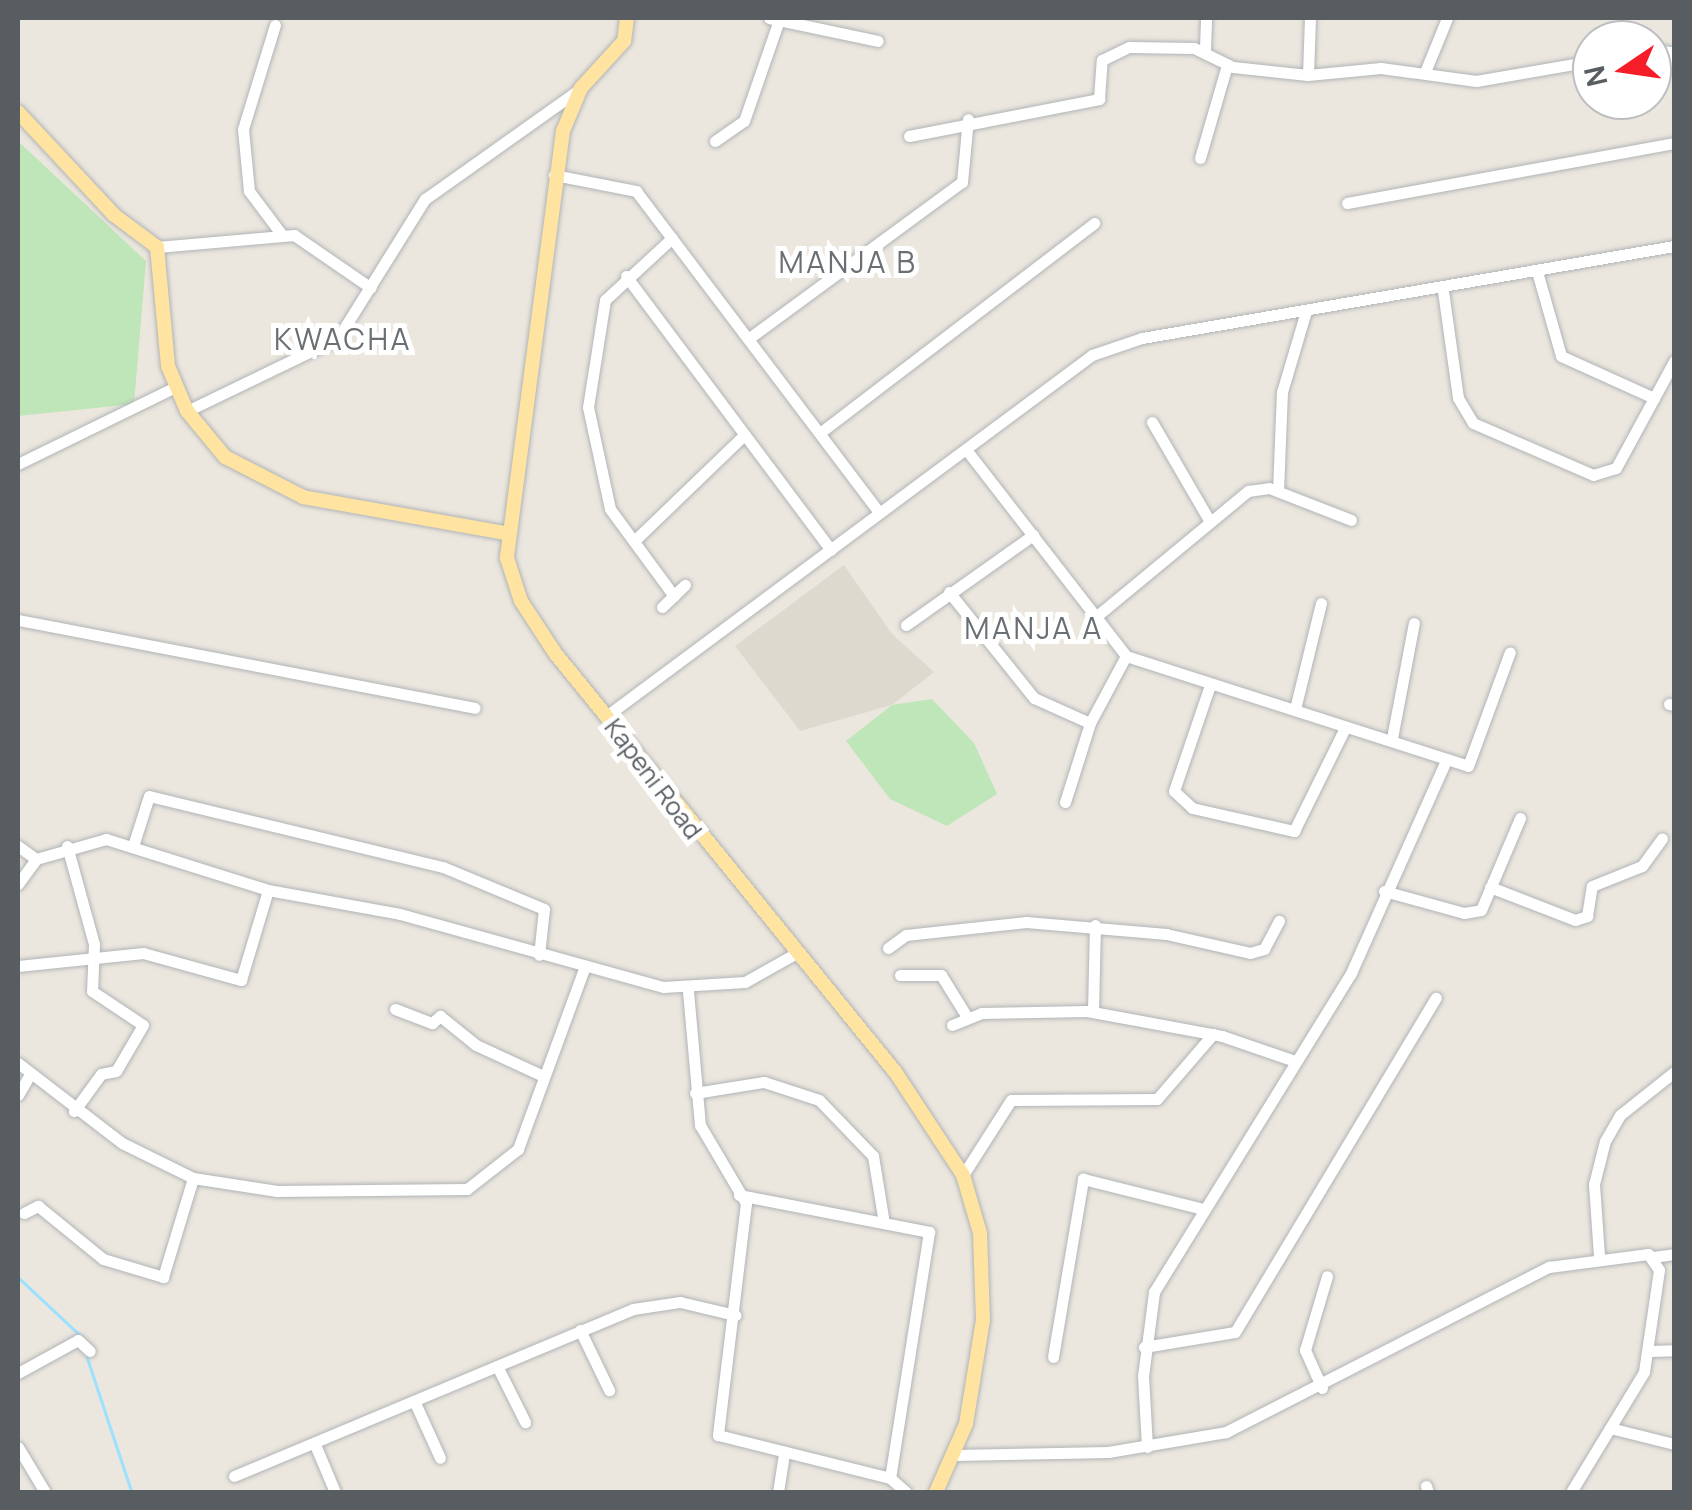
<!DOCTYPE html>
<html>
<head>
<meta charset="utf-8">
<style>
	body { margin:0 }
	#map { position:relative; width:1692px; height:1510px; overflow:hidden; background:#ece7de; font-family:Manrope,sans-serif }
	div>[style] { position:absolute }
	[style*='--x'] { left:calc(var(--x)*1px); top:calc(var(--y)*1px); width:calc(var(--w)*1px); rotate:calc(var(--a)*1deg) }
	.education>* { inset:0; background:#ded9cf }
	.green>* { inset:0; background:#bee6b8 }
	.stream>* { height:2.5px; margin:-1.25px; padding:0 1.25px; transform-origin:1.25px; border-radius:1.25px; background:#9ce1ff }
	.roads { filter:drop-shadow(0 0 2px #b0b4b8) drop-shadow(0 0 2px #b0b4b8) }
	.minor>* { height:11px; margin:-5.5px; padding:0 5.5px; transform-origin:5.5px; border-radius:5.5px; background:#fff }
	.major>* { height:14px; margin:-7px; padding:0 7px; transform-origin:7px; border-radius:7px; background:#ffe3a1 }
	span { translate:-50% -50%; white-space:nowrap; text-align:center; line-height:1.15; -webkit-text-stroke:10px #fff; paint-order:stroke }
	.street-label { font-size:25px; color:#585d61 }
	.quarter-label { font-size:30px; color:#696f73; letter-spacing:2.5px }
	.frame { position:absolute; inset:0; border:20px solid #585d61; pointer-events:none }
	.north { position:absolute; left:1572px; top:20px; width:100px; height:100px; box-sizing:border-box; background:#fff; border:2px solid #bcbec0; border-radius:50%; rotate:257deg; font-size:28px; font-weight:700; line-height:40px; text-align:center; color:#585d61 }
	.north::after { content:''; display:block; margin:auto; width:35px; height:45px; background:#f41d28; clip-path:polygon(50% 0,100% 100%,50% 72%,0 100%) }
</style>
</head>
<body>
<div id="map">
	<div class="education">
		<i style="clip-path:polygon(844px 565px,892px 634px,934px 672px,892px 705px,800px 731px,735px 646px)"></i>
	</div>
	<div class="green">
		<i style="clip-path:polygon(18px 141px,146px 261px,134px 404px,18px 416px)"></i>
		<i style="clip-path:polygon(932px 699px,974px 743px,997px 794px,947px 826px,890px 799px,846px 741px,892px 705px)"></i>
	</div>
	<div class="stream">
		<i style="--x:18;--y:1277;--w:85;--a:43.1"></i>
		<i style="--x:87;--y:1357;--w:142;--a:71.6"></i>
	</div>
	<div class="roads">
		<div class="minor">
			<i style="--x:769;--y:18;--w:111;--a:11.9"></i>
			<i style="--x:275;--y:25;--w:109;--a:107.1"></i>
			<i style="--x:243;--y:129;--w:62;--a:84.5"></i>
			<i style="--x:249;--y:191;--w:55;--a:53.1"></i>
			<i style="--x:1205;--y:49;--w:31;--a:-88"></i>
			<i style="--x:1652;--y:50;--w:18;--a:6"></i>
			<i style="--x:1670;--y:52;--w:13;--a:72"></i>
			<i style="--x:1425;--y:72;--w:58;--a:-67.8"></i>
			<i style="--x:1308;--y:75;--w:57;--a:-88"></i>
			<i style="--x:909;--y:136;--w:194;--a:-11"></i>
			<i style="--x:1099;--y:99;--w:39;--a:-86"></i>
			<i style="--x:1102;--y:60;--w:30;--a:-26"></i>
			<i style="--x:1129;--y:47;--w:65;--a:0.9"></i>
			<i style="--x:1194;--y:48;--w:43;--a:26"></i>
			<i style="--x:1233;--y:67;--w:75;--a:6.1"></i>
			<i style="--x:1308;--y:75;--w:73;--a:-5.5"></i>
			<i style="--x:1381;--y:68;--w:96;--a:7.8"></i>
			<i style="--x:1476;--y:81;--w:118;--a:-9.8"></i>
			<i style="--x:715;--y:141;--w:35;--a:-35"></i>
			<i style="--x:744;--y:121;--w:107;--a:-70.9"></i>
			<i style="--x:1200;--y:158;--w:97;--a:-73.8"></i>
			<i style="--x:554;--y:175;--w:84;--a:11"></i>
			<i style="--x:636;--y:191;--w:400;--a:52.9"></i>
			<i style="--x:1347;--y:203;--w:332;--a:-10.4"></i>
			<i style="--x:672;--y:238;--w:91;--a:137.2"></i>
			<i style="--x:605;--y:300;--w:108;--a:99"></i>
			<i style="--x:588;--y:407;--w:104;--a:77.8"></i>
			<i style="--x:610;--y:509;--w:108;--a:53.7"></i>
			<i style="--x:157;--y:247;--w:138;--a:-5"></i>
			<i style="--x:294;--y:235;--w:93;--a:34.5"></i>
			<i style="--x:1538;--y:275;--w:84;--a:74.1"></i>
			<i style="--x:1561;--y:356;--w:102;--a:24.3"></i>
			<i style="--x:626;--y:276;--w:342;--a:53.2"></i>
			<i style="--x:1443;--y:291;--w:108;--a:82"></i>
			<i style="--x:1458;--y:398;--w:29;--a:59"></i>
			<i style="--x:1473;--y:423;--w:131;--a:23.4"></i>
			<i style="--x:1593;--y:475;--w:24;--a:-17"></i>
			<i style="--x:1616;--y:468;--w:122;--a:-61.5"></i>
			<i style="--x:748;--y:339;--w:265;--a:-36.3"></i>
			<i style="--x:962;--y:182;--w:63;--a:-84.6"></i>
			<i style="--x:187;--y:411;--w:168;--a:-25.8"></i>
			<i style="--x:338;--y:338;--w:164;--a:-58"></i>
			<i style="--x:425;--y:199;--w:191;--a:-35.4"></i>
			<i style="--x:1152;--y:422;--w:113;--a:59.8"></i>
			<i style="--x:821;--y:432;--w:344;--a:-37.4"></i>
			<i style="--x:968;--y:452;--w:258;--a:52.2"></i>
			<i style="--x:1126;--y:656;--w:359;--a:17.8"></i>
			<i style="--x:1468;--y:766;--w:121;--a:-69.8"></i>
			<i style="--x:18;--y:464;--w:175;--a:-26.1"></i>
			<i style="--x:1278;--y:491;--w:99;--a:-87.7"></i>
			<i style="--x:1282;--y:392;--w:84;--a:-73.5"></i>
			<i style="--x:634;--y:541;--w:153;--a:-43.9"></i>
			<i style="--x:949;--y:592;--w:136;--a:51.3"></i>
			<i style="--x:1034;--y:698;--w:61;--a:24.1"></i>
			<i style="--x:662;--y:607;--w:32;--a:-44"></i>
			<i style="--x:1098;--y:615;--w:195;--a:-39.6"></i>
			<i style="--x:1248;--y:491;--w:21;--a:-8"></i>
			<i style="--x:1269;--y:488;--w:88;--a:21.3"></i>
			<i style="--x:18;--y:620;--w:465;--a:10.9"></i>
			<i style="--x:906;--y:625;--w:156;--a:-35.3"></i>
			<i style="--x:1210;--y:685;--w:112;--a:108.8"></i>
			<i style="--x:1174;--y:791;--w:25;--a:43"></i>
			<i style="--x:1192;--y:808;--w:105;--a:12.7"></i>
			<i style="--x:1294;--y:831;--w:113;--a:-63.7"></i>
			<i style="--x:1669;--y:704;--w:5;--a:11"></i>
			<i style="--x:1295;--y:709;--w:109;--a:-76.2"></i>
			<i style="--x:605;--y:717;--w:607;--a:-36.62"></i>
			<i style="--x:1092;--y:355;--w:53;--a:-18.8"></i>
			<i style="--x:1142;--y:338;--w:540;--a:-9.81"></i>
			<i style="--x:1392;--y:738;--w:117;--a:-79.2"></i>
			<i style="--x:1065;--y:802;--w:83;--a:-72.4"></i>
			<i style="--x:1090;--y:723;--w:76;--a:-61.8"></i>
			<i style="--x:18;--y:846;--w:22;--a:36"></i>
			<i style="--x:67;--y:846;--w:102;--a:74.6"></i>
			<i style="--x:94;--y:944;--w:47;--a:92.4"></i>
			<i style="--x:92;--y:991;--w:61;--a:33.7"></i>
			<i style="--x:143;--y:1025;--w:53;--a:120.4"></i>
			<i style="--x:116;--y:1071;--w:15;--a:169"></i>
			<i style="--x:101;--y:1074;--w:46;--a:126.1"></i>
			<i style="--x:133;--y:846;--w:52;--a:-72.3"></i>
			<i style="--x:149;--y:796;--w:302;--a:13.6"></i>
			<i style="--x:443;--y:867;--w:109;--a:22.6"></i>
			<i style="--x:544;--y:909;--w:46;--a:96.2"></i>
			<i style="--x:18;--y:884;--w:31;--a:-54"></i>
			<i style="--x:36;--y:859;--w:73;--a:-15.9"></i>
			<i style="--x:106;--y:839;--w:170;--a:17.5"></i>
			<i style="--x:268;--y:890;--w:134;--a:10.3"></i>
			<i style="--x:400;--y:914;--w:273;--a:15.5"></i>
			<i style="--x:663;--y:987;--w:82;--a:-3.5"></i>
			<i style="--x:745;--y:982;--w:55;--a:-29.4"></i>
			<i style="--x:1490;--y:887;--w:91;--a:21.2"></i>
			<i style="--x:1575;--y:920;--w:13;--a:-18"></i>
			<i style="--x:1587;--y:916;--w:30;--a:-81"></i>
			<i style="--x:1592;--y:886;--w:54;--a:-21.8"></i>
			<i style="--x:1642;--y:866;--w:34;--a:-54"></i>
			<i style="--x:1384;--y:891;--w:83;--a:15.4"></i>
			<i style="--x:1464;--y:913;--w:17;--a:-10"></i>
			<i style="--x:1481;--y:910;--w:100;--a:-67"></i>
			<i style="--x:888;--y:948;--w:22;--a:-36"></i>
			<i style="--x:906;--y:935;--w:121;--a:-6.2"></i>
			<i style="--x:1026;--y:922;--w:141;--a:4.9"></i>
			<i style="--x:1166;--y:934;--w:86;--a:12.7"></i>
			<i style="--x:1250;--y:953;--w:15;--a:-16"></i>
			<i style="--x:1264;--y:949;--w:32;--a:-62"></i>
			<i style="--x:18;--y:966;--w:126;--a:-5.9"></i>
			<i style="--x:143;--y:953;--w:102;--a:15.4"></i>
			<i style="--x:241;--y:980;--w:94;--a:-73.3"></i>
			<i style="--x:900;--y:975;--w:41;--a:0"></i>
			<i style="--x:941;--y:975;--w:49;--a:58.2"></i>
			<i style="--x:688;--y:991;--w:135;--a:84.9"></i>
			<i style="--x:700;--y:1125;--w:91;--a:59.5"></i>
			<i style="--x:746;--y:1203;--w:234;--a:96.9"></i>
			<i style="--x:718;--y:1435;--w:177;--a:14"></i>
			<i style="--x:890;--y:1478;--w:21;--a:41"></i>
			<i style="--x:395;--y:1009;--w:40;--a:21"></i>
			<i style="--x:432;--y:1023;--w:11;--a:-41"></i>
			<i style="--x:440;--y:1016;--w:46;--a:38.9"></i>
			<i style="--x:476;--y:1045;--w:74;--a:24.8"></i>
			<i style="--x:1093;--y:1012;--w:87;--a:-88.7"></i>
			<i style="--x:952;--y:1025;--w:31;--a:-22"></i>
			<i style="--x:981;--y:1013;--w:106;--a:-1.1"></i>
			<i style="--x:1087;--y:1011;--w:137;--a:10.5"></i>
			<i style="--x:1222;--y:1036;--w:77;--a:18.9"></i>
			<i style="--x:18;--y:1063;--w:131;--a:37.6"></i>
			<i style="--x:122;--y:1143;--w:79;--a:26.2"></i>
			<i style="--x:193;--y:1178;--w:85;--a:8.8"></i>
			<i style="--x:277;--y:1191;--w:190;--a:-0.6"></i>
			<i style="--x:467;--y:1189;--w:65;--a:-38.1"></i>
			<i style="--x:518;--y:1149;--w:192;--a:-69.9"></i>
			<i style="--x:695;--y:1093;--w:70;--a:-9.1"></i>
			<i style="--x:764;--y:1082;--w:58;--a:18.1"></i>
			<i style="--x:819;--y:1100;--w:78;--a:46"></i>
			<i style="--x:873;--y:1156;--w:62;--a:80.7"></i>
			<i style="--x:18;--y:1095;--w:22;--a:-60"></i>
			<i style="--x:963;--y:1175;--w:89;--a:-57.4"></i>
			<i style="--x:1011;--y:1100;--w:146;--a:-0.4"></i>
			<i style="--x:1157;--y:1099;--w:86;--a:-49.3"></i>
			<i style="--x:739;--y:1195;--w:194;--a:11"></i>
			<i style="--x:929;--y:1232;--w:249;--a:99"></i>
			<i style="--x:24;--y:1213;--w:16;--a:-27"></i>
			<i style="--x:38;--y:1206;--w:84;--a:39.2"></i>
			<i style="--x:103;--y:1259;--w:63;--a:16.7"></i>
			<i style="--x:163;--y:1277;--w:103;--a:-73.1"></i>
			<i style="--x:1599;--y:1256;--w:72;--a:-94"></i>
			<i style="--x:1594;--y:1184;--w:44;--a:-75.7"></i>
			<i style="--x:1605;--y:1141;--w:30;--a:-60"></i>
			<i style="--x:1620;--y:1115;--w:69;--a:-38.5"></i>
			<i style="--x:1653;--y:1257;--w:21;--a:-8"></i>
			<i style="--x:580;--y:1330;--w:67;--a:64.2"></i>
			<i style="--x:1144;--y:1347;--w:92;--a:-9.4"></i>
			<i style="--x:1235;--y:1332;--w:390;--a:-59"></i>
			<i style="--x:1650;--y:1351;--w:24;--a:-2"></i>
			<i style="--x:1053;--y:1357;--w:181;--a:-80.4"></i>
			<i style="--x:1083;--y:1179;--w:120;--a:14"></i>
			<i style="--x:497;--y:1366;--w:63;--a:63.4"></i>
			<i style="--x:18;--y:1373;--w:68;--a:-28.8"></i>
			<i style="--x:78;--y:1340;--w:16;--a:43"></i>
			<i style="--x:1322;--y:1388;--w:42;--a:-114.1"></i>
			<i style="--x:1305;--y:1350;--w:77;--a:-73.4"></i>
			<i style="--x:416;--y:1405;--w:58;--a:65.6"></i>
			<i style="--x:1610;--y:1428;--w:66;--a:14"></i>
			<i style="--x:18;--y:1447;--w:52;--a:59"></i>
			<i style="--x:316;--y:1447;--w:49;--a:67.1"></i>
			<i style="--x:1147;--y:1447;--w:71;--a:-93.2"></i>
			<i style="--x:1143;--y:1376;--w:85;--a:-82.5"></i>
			<i style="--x:1154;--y:1292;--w:375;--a:-58.3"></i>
			<i style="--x:1351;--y:973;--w:228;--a:-65.9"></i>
			<i style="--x:955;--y:1455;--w:153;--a:-1.1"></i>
			<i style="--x:1108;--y:1452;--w:120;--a:-9.6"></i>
			<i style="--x:1226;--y:1432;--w:363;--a:-27.1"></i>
			<i style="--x:1549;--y:1267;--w:100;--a:-7.5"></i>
			<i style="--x:1648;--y:1254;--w:19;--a:55"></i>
			<i style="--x:1659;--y:1270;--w:103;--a:98.4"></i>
			<i style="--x:1644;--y:1372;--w:140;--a:121.3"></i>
			<i style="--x:234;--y:1476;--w:433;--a:-22.7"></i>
			<i style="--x:633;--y:1309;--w:48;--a:-8.5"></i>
			<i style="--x:680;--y:1302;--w:57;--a:13.3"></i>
			<i style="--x:1426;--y:1486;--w:6;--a:72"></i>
			<i style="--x:778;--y:1492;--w:36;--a:-81"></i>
		</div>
		<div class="major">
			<i style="--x:627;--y:18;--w:23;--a:97"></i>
			<i style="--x:624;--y:41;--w:64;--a:132.5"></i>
			<i style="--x:581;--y:88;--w:47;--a:112.7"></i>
			<i style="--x:563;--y:131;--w:431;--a:97.5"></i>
			<i style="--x:507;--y:558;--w:45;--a:72"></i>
			<i style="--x:521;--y:601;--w:62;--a:56.8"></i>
			<i style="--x:555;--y:653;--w:541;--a:50.93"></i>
			<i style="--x:896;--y:1073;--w:122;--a:56.7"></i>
			<i style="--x:963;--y:1175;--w:60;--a:73.7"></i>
			<i style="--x:980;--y:1233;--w:87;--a:88"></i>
			<i style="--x:983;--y:1320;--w:105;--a:99.3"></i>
			<i style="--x:966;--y:1424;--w:74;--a:113.8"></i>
			<i style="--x:18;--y:112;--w:141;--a:47"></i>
			<i style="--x:114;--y:215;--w:54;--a:36.7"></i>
			<i style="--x:157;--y:247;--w:120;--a:84.7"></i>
			<i style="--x:168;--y:366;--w:49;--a:67.1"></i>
			<i style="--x:187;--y:411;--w:60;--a:50.4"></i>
			<i style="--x:225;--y:457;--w:88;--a:27.1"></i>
			<i style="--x:303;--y:497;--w:206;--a:10.1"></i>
		</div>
	</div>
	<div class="street-label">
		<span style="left:653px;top:779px;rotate:53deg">Kapeni Road</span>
	</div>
	<div class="quarter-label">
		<span style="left:848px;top:262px">MANJA B</span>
		<span style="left:343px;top:339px">KWACHA</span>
		<span style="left:1034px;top:628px">MANJA A</span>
	</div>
	<div class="frame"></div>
	<div class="north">N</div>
</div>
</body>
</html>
